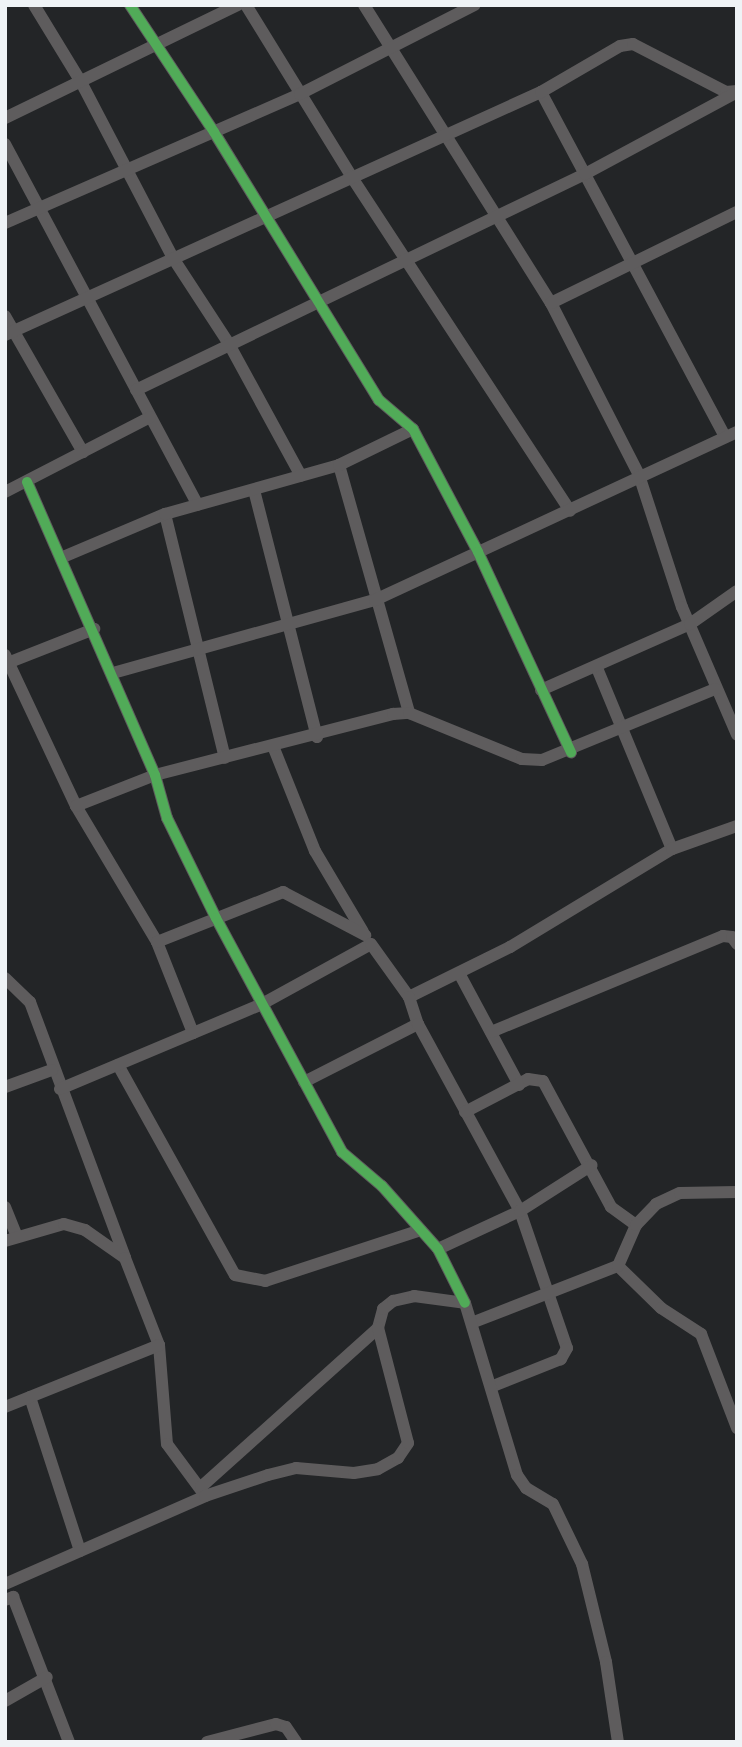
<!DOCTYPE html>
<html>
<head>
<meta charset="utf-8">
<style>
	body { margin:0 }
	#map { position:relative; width:742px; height:1747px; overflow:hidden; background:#232527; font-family:Figtree,sans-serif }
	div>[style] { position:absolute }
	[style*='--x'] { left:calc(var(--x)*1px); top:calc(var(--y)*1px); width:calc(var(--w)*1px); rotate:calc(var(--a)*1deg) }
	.minor>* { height:12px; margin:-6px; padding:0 6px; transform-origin:6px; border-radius:6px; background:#5e5c5d }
	.cycleway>* { height:10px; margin:-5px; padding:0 5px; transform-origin:5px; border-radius:5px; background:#51ab58 }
	span { translate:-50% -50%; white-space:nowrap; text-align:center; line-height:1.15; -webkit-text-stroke:7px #171b20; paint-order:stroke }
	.frame { position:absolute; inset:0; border:7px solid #eff3f6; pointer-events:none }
</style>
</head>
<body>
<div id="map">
	<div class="minor">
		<i style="--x:34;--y:5;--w:90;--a:58.6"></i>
		<i style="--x:81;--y:82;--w:199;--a:62.4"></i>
		<i style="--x:173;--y:258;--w:103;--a:56.9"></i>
		<i style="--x:229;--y:344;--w:150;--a:61.4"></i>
		<i style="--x:130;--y:5;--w:152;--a:56.5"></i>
		<i style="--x:214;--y:132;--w:315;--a:58.4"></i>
		<i style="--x:379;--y:400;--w:45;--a:40.5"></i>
		<i style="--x:413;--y:429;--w:139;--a:62.1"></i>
		<i style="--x:478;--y:552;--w:221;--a:65.1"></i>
		<i style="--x:246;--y:5;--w:201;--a:58.4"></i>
		<i style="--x:351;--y:176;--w:400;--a:56.8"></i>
		<i style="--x:364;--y:5;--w:352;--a:57.9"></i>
		<i style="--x:551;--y:303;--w:193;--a:62.9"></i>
		<i style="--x:639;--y:475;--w:139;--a:72"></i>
		<i style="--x:682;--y:607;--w:139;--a:66.7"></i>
		<i style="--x:541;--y:92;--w:391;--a:61.9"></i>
		<i style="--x:5;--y:118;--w:259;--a:-25.9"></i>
		<i style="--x:5;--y:144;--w:409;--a:61.9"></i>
		<i style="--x:5;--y:223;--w:322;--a:-23.6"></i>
		<i style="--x:300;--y:94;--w:196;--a:-27"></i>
		<i style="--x:551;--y:303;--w:207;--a:-26.1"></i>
		<i style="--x:5;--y:316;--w:157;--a:60.2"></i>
		<i style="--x:5;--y:335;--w:589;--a:-24.39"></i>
		<i style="--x:541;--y:92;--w:91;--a:-30.2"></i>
		<i style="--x:620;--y:46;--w:13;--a:-9"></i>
		<i style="--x:633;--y:44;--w:105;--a:27.3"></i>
		<i style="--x:726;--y:92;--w:11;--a:-5"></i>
		<i style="--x:136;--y:390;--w:498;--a:-25.7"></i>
		<i style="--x:585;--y:174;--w:173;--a:-28.3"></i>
		<i style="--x:339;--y:465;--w:258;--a:74.2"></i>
		<i style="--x:27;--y:482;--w:320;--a:66.4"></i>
		<i style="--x:155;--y:775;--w:45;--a:74.4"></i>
		<i style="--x:167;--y:818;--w:111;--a:63.9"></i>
		<i style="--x:216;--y:918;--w:266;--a:61.7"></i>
		<i style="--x:342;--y:1152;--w:52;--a:40.4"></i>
		<i style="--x:382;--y:1186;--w:84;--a:48.4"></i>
		<i style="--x:438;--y:1249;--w:60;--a:63.4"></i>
		<i style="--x:254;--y:490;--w:255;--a:75.7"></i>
		<i style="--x:5;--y:492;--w:163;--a:-27.3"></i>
		<i style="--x:165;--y:514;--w:251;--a:76.2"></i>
		<i style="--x:63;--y:557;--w:111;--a:-22.9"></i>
		<i style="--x:165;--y:514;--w:181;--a:-15.7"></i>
		<i style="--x:339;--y:465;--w:82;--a:-25.9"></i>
		<i style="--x:5;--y:655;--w:167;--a:64.8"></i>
		<i style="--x:76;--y:806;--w:158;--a:59.2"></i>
		<i style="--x:157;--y:942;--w:98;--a:68.4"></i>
		<i style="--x:5;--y:664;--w:96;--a:-21.5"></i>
		<i style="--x:597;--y:668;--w:196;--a:67.5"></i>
		<i style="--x:113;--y:673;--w:272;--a:-15.6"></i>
		<i style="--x:375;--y:600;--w:399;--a:-24.9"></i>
		<i style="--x:541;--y:690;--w:163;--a:-23.9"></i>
		<i style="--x:690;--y:624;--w:57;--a:-35.1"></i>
		<i style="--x:273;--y:746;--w:113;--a:68.2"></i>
		<i style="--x:315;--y:851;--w:94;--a:59.3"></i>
		<i style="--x:76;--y:806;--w:85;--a:-21.4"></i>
		<i style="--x:155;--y:775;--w:246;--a:-14.4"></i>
		<i style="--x:393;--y:714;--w:16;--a:-4"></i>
		<i style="--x:409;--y:713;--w:122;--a:22.2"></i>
		<i style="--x:522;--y:759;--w:20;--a:3"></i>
		<i style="--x:542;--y:760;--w:187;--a:-22.3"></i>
		<i style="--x:157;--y:942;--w:136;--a:-21.6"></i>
		<i style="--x:283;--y:892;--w:93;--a:27.7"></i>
		<i style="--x:459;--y:973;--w:127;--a:61.8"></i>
		<i style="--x:5;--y:978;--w:35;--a:44"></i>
		<i style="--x:30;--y:1002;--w:272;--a:69.6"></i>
		<i style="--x:409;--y:997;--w:113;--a:-26.3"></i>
		<i style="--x:510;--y:947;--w:189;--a:-31.2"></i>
		<i style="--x:672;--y:849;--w:69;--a:-19.5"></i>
		<i style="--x:491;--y:1032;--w:251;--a:-22.5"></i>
		<i style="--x:723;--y:936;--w:9;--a:6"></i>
		<i style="--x:732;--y:937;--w:9;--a:54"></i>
		<i style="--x:118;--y:1065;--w:240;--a:60.9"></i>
		<i style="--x:235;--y:1275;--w:31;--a:11"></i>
		<i style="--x:265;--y:1281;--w:164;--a:-18.1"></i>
		<i style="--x:304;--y:1082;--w:128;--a:-27"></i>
		<i style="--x:5;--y:1087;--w:50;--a:-19.9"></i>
		<i style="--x:60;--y:1089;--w:219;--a:-22.8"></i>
		<i style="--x:262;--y:1004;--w:124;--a:-28.8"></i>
		<i style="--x:371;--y:944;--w:65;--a:54.4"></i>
		<i style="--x:409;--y:997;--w:28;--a:72"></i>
		<i style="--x:418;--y:1024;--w:213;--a:61.4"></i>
		<i style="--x:520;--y:1211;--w:145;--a:71.1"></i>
		<i style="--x:567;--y:1348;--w:13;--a:119"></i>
		<i style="--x:561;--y:1359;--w:73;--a:158.3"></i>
		<i style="--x:465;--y:1112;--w:71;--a:-27.6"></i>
		<i style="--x:528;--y:1079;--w:15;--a:8"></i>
		<i style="--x:543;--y:1081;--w:143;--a:61.6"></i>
		<i style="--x:611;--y:1207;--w:31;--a:36"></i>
		<i style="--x:5;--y:1207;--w:31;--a:68"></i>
		<i style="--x:5;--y:1241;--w:61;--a:-16.1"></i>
		<i style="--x:64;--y:1224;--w:22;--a:16"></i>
		<i style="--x:85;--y:1230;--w:49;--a:35"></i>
		<i style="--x:125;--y:1258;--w:93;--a:68.7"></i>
		<i style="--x:159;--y:1345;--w:99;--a:85.4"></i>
		<i style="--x:167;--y:1444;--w:62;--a:53.5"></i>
		<i style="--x:438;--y:1249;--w:90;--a:-24.9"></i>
		<i style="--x:520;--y:1211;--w:85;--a:-32.6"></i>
		<i style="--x:618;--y:1266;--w:60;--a:44.3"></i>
		<i style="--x:661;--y:1308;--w:48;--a:33"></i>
		<i style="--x:701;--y:1334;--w:101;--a:69"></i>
		<i style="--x:474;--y:1322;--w:155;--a:-21.3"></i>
		<i style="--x:618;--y:1266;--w:45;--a:-66.3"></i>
		<i style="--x:636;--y:1225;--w:29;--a:-46"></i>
		<i style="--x:656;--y:1204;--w:26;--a:-25"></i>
		<i style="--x:680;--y:1193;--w:57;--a:-1"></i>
		<i style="--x:30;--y:1397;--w:162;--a:72"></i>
		<i style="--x:5;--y:1407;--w:166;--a:-21.9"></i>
		<i style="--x:201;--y:1487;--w:238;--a:-41.9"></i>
		<i style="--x:378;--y:1328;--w:20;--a:-75"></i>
		<i style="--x:383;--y:1309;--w:13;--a:-39"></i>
		<i style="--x:393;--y:1301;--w:22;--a:-13"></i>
		<i style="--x:414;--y:1296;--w:51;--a:7.8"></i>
		<i style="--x:465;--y:1303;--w:180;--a:73.2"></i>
		<i style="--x:517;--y:1475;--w:16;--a:55"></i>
		<i style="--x:526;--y:1488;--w:31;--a:31"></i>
		<i style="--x:553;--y:1504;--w:67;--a:64.2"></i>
		<i style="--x:582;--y:1564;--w:101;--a:76.2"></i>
		<i style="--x:606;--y:1662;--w:81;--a:81.5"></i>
		<i style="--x:5;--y:1584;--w:219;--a:-23.7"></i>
		<i style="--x:205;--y:1496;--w:66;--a:-18.4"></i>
		<i style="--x:268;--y:1475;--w:29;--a:-14"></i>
		<i style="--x:296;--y:1468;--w:58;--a:4.9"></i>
		<i style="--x:354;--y:1473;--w:24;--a:-9"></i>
		<i style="--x:378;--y:1469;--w:23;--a:-29"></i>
		<i style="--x:398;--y:1458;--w:18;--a:-56"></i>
		<i style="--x:408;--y:1443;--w:119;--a:-104.6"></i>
		<i style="--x:5;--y:1600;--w:9;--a:-21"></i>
		<i style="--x:13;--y:1597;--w:155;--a:68.9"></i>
		<i style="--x:5;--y:1701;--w:48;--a:-29.7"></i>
		<i style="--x:207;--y:1742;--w:71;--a:-14.6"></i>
		<i style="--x:276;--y:1724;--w:10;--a:17"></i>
		<i style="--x:286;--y:1727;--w:18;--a:56"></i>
	</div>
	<div class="cycleway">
		<i style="--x:130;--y:5;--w:152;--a:56.5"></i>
		<i style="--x:214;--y:132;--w:315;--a:58.4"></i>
		<i style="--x:379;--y:400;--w:45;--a:40.5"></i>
		<i style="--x:413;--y:429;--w:139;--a:62.1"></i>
		<i style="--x:478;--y:552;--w:221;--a:65.1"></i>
		<i style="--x:27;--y:482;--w:320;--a:66.4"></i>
		<i style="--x:155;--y:775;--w:45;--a:74.4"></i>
		<i style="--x:167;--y:818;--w:111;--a:63.9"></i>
		<i style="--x:216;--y:918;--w:266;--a:61.7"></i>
		<i style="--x:342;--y:1152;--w:52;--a:40.4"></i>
		<i style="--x:382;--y:1186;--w:84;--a:48.4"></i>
		<i style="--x:438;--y:1249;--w:60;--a:63.4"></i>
	</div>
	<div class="frame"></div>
</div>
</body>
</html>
